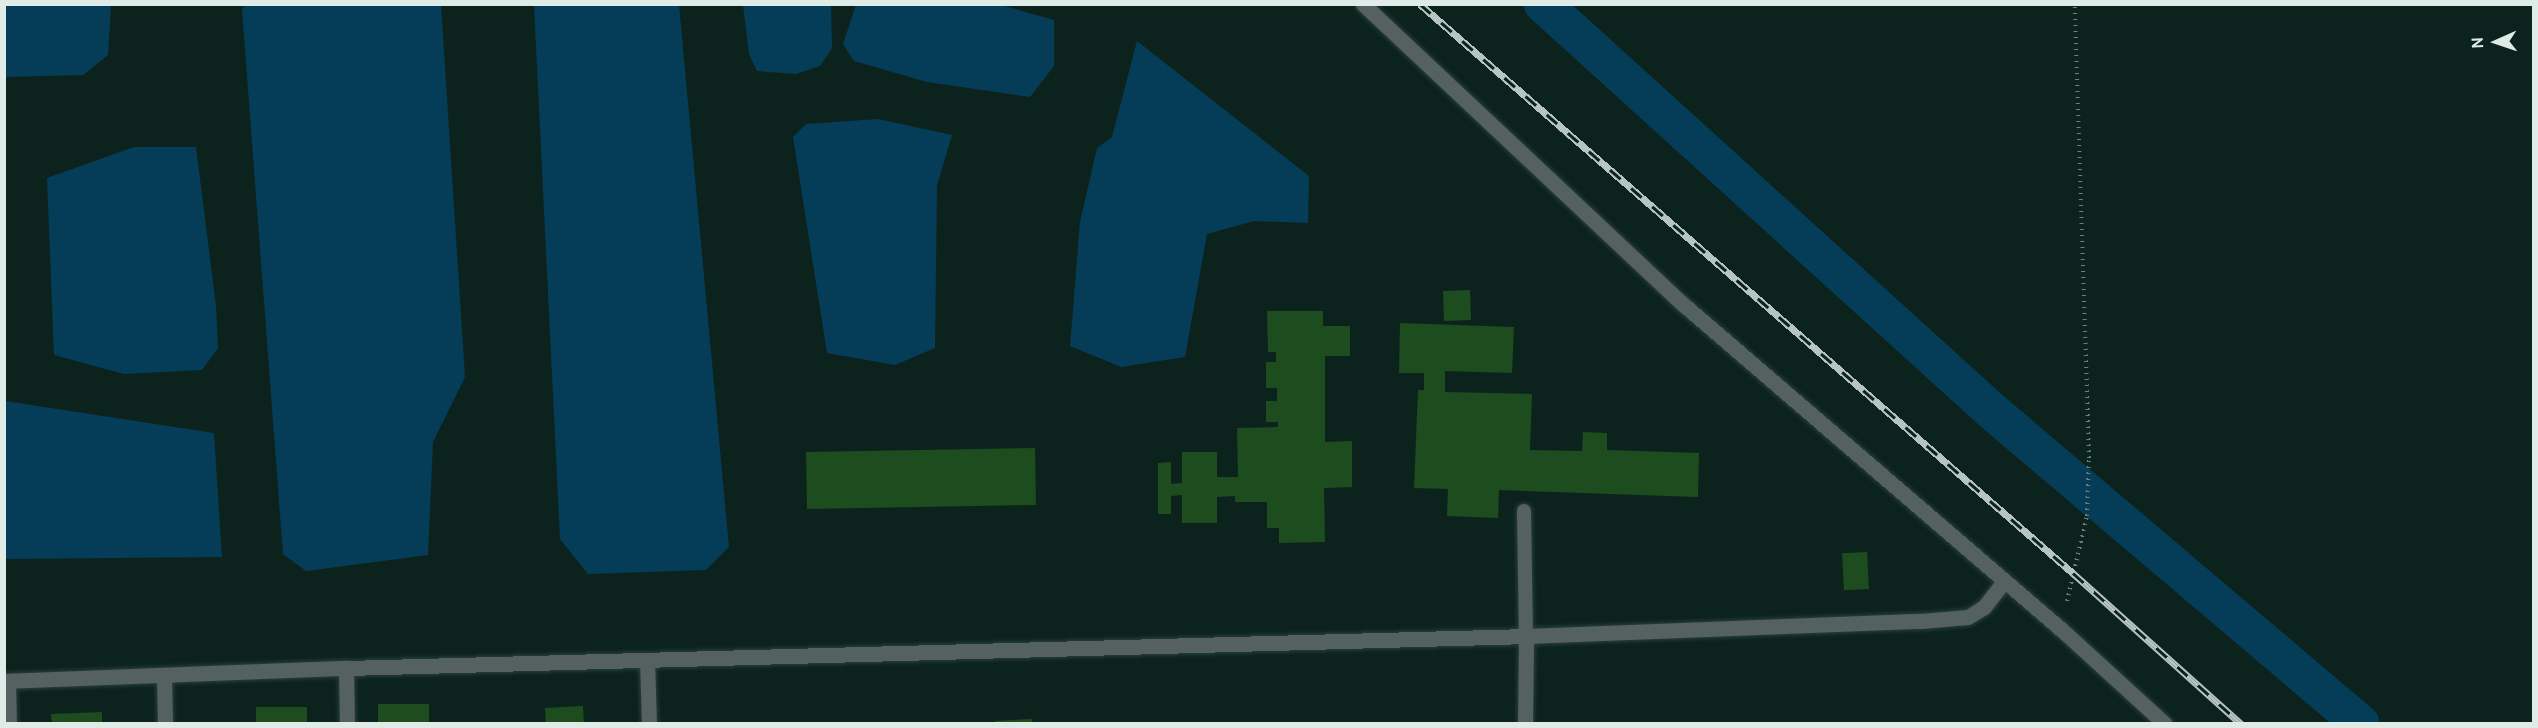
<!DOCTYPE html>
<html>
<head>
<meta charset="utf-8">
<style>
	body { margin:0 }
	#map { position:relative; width:2538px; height:728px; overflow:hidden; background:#0c231d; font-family:Cabin,sans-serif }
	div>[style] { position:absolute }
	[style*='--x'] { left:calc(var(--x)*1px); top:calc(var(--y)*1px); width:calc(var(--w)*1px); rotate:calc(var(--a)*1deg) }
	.water>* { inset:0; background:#053d58 }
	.canal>* { height:38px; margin:-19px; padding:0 19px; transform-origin:19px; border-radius:19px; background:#053d58 }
	.building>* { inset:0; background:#1d4c1f; transform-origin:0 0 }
	.path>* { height:4px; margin-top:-2px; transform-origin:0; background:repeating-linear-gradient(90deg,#6c7f7a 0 1.5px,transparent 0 6px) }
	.roads { filter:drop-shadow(0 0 2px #293f39) drop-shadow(0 0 2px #293f39) }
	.lane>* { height:14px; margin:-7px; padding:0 7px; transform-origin:7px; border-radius:7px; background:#556061 }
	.street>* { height:15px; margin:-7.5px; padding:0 7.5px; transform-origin:7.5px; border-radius:7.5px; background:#556061 }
	.rail>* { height:7px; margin-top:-3.5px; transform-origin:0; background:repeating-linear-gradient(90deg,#0c231d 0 14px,#b6c5c1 0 28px); box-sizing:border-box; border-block:2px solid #b6c5c1 }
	span { translate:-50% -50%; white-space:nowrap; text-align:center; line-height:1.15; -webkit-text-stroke:5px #0c231d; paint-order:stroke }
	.frame { position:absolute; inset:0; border:6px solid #deebe7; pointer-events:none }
	.north { position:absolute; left:2466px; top:12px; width:60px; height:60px; -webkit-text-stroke:4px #0c231d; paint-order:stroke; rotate:267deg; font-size:16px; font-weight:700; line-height:24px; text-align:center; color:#deebe7 }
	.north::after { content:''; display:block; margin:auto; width:21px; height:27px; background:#deebe7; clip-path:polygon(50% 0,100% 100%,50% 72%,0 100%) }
</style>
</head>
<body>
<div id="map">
	<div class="water">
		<i style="clip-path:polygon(245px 4px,441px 5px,465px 377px,433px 442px,428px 555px,306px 571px,283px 554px,242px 10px)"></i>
		<i style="clip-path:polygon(4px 5px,111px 5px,108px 55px,83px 75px,5px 77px)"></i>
		<i style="clip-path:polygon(534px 5px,679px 5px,729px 547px,706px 570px,588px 574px,560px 539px)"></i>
		<i style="clip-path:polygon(743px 5px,831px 5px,832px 48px,820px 66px,796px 74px,757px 71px,749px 54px)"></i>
		<i style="clip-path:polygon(856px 5px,1001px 5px,1054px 20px,1054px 66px,1030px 97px,927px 82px,854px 61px,843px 44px)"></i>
		<i style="clip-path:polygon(1137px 41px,1309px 176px,1308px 223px,1254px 221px,1207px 234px,1185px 357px,1121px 367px,1070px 346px,1080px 222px,1097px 148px,1112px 137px)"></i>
		<i style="clip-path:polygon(878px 119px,952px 135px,937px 185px,935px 348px,895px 365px,827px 353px,793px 137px,806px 124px)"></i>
		<i style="clip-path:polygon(134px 147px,196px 147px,216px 306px,218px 348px,202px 370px,124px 374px,54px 355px,47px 178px)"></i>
		<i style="clip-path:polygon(5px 401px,214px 433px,222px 557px,5px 559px)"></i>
	</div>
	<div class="canal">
		<i style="--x:1543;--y:4;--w:607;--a:42.2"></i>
		<i style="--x:1993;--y:412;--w:482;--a:40.3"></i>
	</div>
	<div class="building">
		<i style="left:1470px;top:290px;width:30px;height:27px;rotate:88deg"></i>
		<i style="clip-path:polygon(1267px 311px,1323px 311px,1323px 326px,1350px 326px,1350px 356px,1325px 356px,1325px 442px,1352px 441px,1352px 487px,1324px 488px,1325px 542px,1279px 543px,1279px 528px,1267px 528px,1267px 502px,1235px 502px,1235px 496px,1217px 497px,1217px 523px,1182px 523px,1182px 495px,1171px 496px,1171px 514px,1158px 514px,1158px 463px,1171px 462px,1171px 484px,1182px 483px,1182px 452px,1217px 452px,1217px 477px,1238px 477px,1237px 428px,1278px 427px,1278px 422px,1266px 422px,1266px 401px,1277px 401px,1277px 388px,1266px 388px,1266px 362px,1276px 362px,1276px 352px,1268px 352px)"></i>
		<i style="clip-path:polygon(1400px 323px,1514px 327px,1512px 373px,1445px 371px,1445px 392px,1532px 394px,1530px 450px,1582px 451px,1583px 432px,1607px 433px,1607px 450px,1699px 453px,1698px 497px,1499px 490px,1498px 518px,1447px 516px,1448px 489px,1414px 488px,1418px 390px,1424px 390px,1424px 373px,1399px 373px)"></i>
		<i style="left:1035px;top:448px;width:57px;height:229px;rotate:89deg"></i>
		<i style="left:1867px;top:552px;width:37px;height:25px;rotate:87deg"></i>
		<i style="left:429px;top:704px;width:20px;height:51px;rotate:90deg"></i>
		<i style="left:583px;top:706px;width:18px;height:38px;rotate:87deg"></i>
		<i style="left:307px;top:707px;width:17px;height:51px;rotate:90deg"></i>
		<i style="clip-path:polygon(102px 712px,102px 724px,52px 724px,51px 714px)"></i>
		<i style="clip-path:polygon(1032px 719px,1032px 724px,995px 724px,995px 721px)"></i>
	</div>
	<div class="path">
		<i style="--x:2067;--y:601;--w:87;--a:-76.8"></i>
		<i style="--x:2087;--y:516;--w:58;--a:-88"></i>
		<i style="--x:2089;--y:458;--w:454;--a:-91.8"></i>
	</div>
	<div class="roads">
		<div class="lane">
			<i style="--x:1524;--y:511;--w:125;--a:89.1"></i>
		</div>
		<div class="street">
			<i style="--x:1363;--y:4;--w:440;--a:43.2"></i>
			<i style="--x:1684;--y:305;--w:499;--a:40.7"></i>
			<i style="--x:2062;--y:630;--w:139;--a:42.4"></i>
			<i style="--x:647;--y:660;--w:64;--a:88.2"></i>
			<i style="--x:346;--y:668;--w:56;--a:89"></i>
			<i style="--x:164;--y:676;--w:48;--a:88.8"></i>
			<i style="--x:4;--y:681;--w:342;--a:-2.2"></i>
			<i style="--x:346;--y:668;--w:1180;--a:-1.55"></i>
			<i style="--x:1526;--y:636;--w:395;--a:-2.2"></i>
			<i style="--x:1921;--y:621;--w:47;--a:-4.9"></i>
			<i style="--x:1968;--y:617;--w:19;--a:-32"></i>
			<i style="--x:1984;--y:607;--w:33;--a:-52"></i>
			<i style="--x:8;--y:681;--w:43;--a:88.7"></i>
			<i style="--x:1525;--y:724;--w:88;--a:-89.3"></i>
		</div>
	</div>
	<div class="rail">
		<i style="--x:1420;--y:4;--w:866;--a:41.07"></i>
		<i style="--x:2073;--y:573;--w:226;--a:41.9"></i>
	</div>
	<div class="frame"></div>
	<div class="north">N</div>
</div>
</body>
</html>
